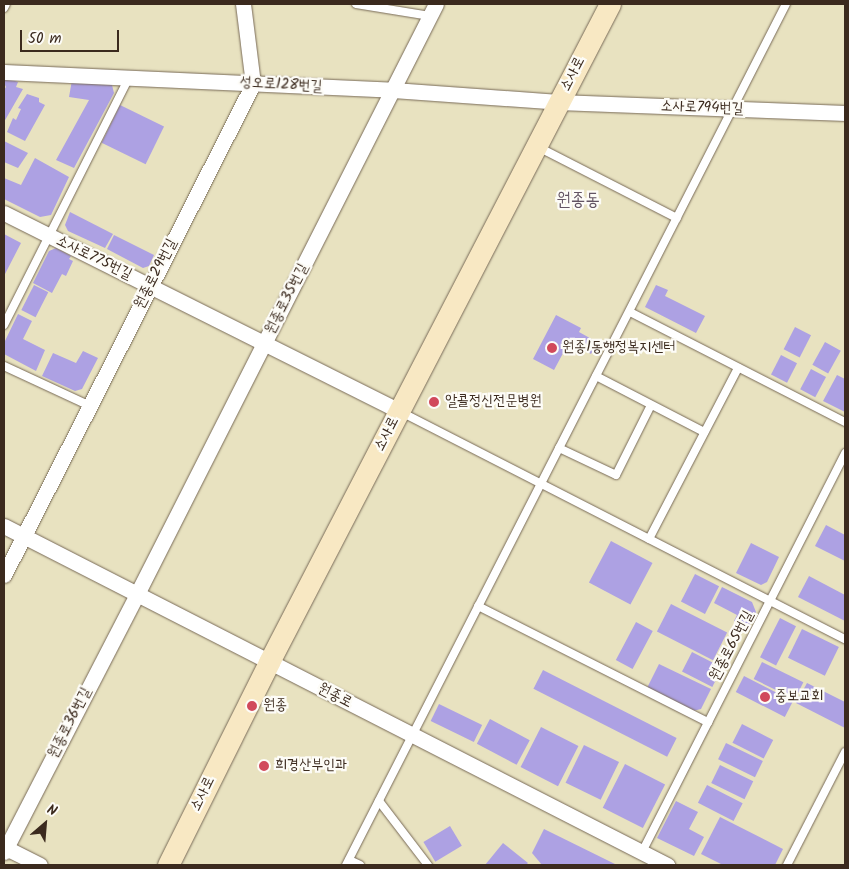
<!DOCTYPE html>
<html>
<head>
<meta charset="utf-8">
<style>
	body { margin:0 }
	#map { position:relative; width:849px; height:869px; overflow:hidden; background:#e8e2c0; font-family:Kalam,"Poor Story",sans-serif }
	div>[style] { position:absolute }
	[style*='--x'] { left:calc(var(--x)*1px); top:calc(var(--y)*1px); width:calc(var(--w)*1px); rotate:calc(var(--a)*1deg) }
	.building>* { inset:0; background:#ada1e3; transform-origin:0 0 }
	.roads { filter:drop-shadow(0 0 1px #786a57) drop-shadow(0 0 1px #786a57) }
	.lane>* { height:8px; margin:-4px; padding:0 4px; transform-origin:4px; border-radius:4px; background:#fff }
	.street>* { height:15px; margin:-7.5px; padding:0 7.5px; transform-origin:7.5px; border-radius:7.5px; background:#fff }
	.secondary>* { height:21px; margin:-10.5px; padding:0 10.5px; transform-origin:10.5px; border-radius:10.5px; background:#f8e8c3 }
	.dots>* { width:14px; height:14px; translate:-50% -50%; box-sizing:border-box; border:2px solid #fdfcf7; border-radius:50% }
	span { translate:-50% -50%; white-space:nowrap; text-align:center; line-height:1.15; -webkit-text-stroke:4.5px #fdfcf7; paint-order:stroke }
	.street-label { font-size:15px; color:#3b2a1e }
	.poi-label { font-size:15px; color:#3b2a1e }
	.left { translate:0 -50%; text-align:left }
	.quarter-label { font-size:18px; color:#635463 }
	.frame { position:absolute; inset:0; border:5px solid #3b2a1e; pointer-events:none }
	.north { position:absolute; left:20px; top:799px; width:50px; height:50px; -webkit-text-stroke:4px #fdfcf7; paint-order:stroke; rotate:27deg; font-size:14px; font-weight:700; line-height:20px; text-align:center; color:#3b2a1e }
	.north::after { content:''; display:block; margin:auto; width:18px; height:22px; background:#3b2a1e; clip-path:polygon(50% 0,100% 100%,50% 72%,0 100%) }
	.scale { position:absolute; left:20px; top:30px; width:99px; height:22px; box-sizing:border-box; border:2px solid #3b2a1e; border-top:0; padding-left:6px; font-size:15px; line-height:18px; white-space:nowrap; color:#3b2a1e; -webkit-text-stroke:4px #fdfcf7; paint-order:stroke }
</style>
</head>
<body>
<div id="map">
	<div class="building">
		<i style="clip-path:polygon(6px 78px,18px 82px,16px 87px,23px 89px,4px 122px,4px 90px,6px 87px,4px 83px)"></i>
		<i style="clip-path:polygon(72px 80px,112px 85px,114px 93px,74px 168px,56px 160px,89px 100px,69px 97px)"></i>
		<i style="clip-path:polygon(27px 94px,39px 98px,39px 102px,45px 105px,25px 141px,7px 132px,13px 118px,16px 120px,21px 109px,18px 108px)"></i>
		<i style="left:120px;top:105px;width:49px;height:42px;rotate:26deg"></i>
		<i style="clip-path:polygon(4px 141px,28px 153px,18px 168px,4px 162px)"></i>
		<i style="clip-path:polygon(35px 158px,69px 177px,51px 215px,40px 217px,4px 199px,4px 178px,21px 185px)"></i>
		<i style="clip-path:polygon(70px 212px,113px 234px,105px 248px,68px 231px,65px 225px)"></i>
		<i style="clip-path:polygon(4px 234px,21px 243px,4px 276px)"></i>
		<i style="clip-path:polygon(114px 235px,154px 255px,149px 266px,143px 268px,107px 249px)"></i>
		<i style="clip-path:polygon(56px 248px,71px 256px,69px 259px,73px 261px,66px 276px,62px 274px,52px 293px,33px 283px,49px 251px)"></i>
		<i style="left:34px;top:285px;width:16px;height:28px;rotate:27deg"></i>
		<i style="clip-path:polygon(656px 285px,668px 290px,665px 296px,705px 316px,696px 333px,645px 307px)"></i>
		<i style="clip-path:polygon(18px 314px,32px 321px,23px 339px,45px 350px,36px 371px,4px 354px,4px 343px)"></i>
		<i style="clip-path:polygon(556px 315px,581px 328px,579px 332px,597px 342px,591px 354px,569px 342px,554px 370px,533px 359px)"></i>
		<i style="left:795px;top:327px;width:18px;height:25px;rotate:27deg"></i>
		<i style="left:825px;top:342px;width:18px;height:26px;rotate:29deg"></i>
		<i style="clip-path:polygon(83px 351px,98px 358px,82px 389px,75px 391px,42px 376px,53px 353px,76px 363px)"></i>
		<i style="left:781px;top:355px;width:18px;height:22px;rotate:27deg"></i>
		<i style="left:811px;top:369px;width:17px;height:23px;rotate:28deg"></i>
		<i style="clip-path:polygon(837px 375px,845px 379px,845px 412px,823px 401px)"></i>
		<i style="clip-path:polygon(826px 525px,845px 535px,845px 561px,815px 546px)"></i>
		<i style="left:611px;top:541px;width:47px;height:47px;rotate:28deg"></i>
		<i style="clip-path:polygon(751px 543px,779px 557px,767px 582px,761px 585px,736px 573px)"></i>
		<i style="left:695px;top:574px;width:27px;height:31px;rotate:27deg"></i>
		<i style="clip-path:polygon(809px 576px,845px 595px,845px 621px,798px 597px)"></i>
		<i style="clip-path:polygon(722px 587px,752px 602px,756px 612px,748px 628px,734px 621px,737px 615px,714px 603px)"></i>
		<i style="left:671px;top:604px;width:63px;height:31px;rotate:27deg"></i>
		<i style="left:780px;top:618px;width:18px;height:44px;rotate:27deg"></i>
		<i style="left:636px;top:622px;width:19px;height:43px;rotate:28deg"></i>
		<i style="left:802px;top:629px;width:41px;height:32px;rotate:26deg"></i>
		<i style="left:692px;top:652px;width:34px;height:22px;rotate:27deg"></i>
		<i style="left:762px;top:662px;width:46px;height:19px;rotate:26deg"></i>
		<i style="clip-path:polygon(659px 664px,711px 689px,701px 709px,693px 711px,647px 688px)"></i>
		<i style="left:543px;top:670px;width:150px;height:21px;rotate:27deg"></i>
		<i style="left:744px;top:676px;width:55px;height:18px;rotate:27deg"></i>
		<i style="clip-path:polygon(807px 683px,845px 702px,845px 728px,796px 703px)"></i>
		<i style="left:439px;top:704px;width:48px;height:19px;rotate:26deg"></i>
		<i style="left:490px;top:719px;width:45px;height:28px;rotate:28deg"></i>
		<i style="left:742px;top:724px;width:35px;height:21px;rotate:27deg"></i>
		<i style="left:541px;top:727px;width:42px;height:45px;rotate:27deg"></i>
		<i style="left:726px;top:743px;width:41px;height:18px;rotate:26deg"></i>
		<i style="left:584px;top:745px;width:39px;height:42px;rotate:26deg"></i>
		<i style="left:625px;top:764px;width:45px;height:49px;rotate:27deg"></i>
		<i style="left:720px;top:765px;width:37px;height:20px;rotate:26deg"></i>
		<i style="left:707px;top:785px;width:40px;height:20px;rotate:27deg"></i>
		<i style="clip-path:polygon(676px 801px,698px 812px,689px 829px,704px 837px,694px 856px,657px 838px)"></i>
		<i style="clip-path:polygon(720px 817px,783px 849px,775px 865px,723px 865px,701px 854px)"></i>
		<i style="left:450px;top:826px;width:23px;height:31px;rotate:59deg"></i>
		<i style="clip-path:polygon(544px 829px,617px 865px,542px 865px,532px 853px)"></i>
		<i style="clip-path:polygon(503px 843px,528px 863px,526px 865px,485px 865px)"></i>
	</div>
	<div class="roads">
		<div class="lane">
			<i style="--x:356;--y:4;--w:75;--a:9.2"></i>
			<i style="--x:4;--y:8;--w:4;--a:-63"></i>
			<i style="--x:538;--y:147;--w:156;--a:27.1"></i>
			<i style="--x:630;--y:312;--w:242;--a:27.1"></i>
			<i style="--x:4;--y:325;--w:277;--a:-63.2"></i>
			<i style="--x:4;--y:366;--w:95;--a:24.9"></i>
			<i style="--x:596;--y:376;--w:122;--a:27.4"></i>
			<i style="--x:401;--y:412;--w:499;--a:27.1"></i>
			<i style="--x:559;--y:448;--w:63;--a:25.3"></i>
			<i style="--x:616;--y:475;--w:78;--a:-63.4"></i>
			<i style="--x:649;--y:539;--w:193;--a:-62.5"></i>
			<i style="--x:478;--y:606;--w:258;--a:26.8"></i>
			<i style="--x:379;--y:801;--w:81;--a:52.6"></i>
			<i style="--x:642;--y:852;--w:448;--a:-63"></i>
			<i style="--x:349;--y:860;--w:12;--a:24"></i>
			<i style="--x:346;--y:865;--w:967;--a:-62.93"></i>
			<i style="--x:787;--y:865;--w:127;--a:-62.8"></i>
		</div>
		<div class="street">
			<i style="--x:4;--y:72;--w:389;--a:2.6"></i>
			<i style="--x:393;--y:90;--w:166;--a:4.1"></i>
			<i style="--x:559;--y:102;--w:286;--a:2.2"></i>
			<i style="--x:4;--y:213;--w:442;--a:26.6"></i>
			<i style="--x:4;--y:526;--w:745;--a:27.08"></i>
			<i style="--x:4;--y:575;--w:551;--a:-63.11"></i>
			<i style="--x:253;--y:84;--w:81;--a:-97.1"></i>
			<i style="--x:4;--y:847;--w:40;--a:26.6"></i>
			<i style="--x:4;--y:852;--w:290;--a:-62.7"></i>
			<i style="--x:137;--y:594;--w:661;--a:-63.13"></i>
		</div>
		<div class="secondary">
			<i style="--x:168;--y:865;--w:227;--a:-63.5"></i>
			<i style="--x:269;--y:662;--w:741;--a:-62.61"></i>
		</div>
	</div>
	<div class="dots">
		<i style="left:552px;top:348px;background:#d1495b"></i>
		<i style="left:434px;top:402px;background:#d1495b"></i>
		<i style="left:765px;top:697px;background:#d1495b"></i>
		<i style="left:252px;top:706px;background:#d1495b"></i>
		<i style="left:264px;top:766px;background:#d1495b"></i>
	</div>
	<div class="street-label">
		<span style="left:573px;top:74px;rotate:-63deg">소사로</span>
		<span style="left:281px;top:85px;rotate:3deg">성오로128번길</span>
		<span style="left:702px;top:108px;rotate:2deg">소사로794번길</span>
		<span style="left:94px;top:258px;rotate:26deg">소사로775번길</span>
		<span style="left:156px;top:274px;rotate:-63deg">원종로29번길</span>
		<span style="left:287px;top:299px;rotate:-63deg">원종로35번길</span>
		<span style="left:387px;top:434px;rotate:-63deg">소사로</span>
		<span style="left:732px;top:646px;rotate:-62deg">원종로65번길</span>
		<span style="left:335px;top:696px;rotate:27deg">원종로</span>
		<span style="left:70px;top:723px;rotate:-63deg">원종로36번길</span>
		<span style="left:203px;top:794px;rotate:-64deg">소사로</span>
	</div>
	<div class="poi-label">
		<span class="left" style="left:562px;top:348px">원종1동행정복지센터</span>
		<span class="left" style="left:445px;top:402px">알콜정신전문병원</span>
		<span class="left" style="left:775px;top:697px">중보교회</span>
		<span class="left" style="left:263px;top:706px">원종</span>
		<span class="left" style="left:275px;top:766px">희경산부인과</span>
	</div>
	<div class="quarter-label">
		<span style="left:578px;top:201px">원종동</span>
	</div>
	<div class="frame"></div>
	<div class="north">N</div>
	<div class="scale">50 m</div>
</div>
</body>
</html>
